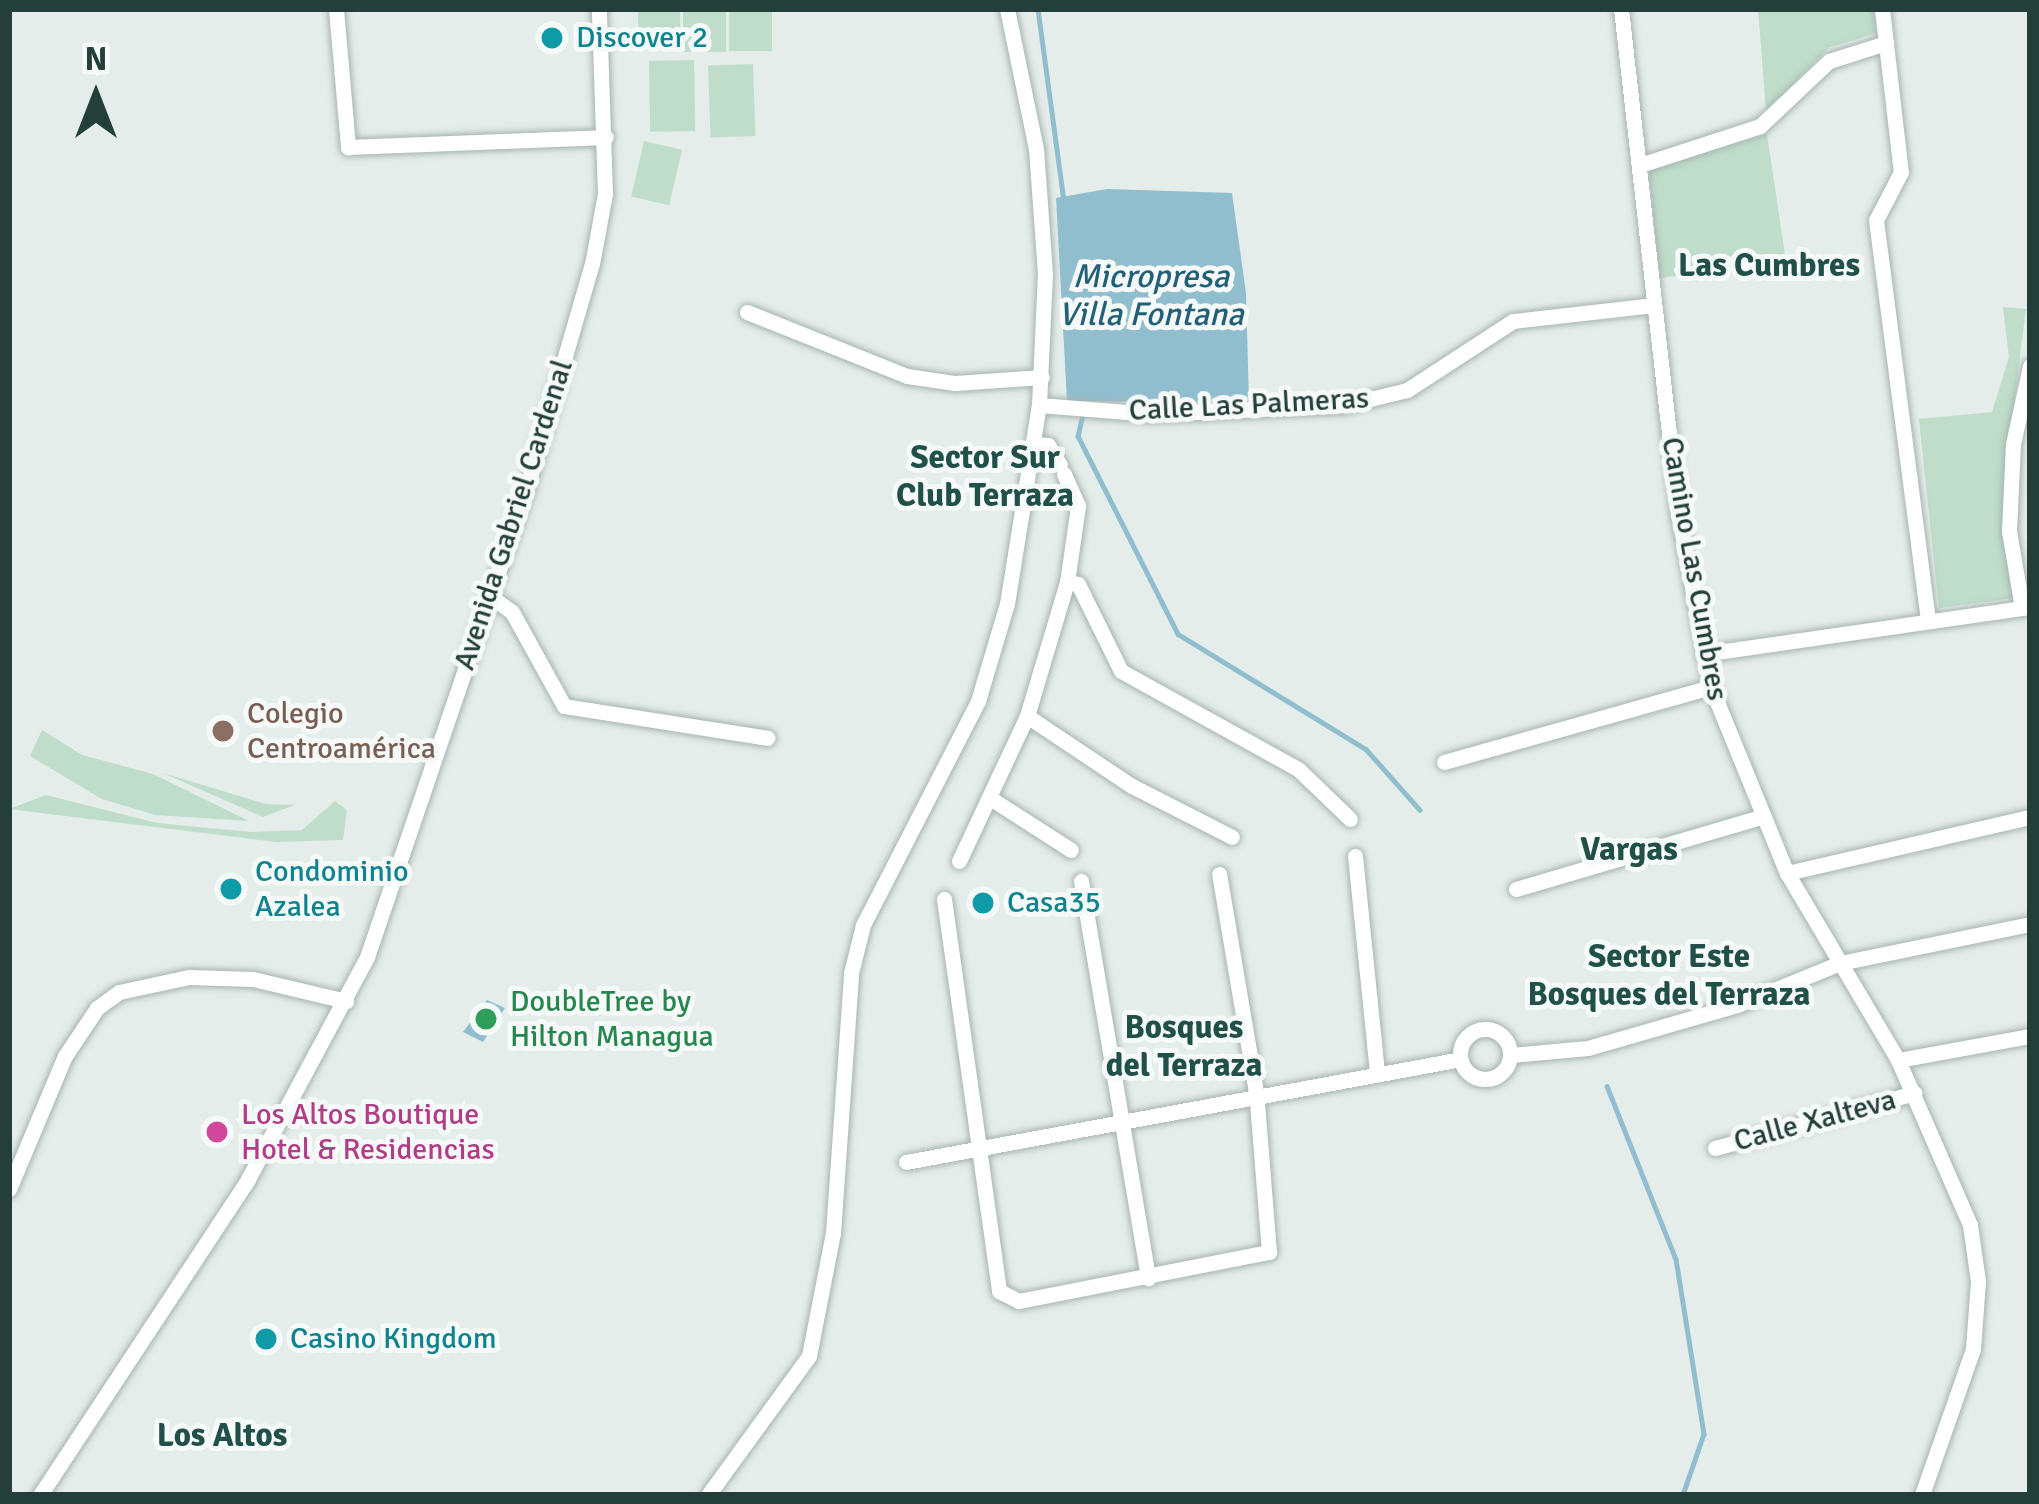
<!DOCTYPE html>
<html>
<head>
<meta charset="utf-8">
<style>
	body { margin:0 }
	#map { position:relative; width:2039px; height:1504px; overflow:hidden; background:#e5edea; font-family:Signika,sans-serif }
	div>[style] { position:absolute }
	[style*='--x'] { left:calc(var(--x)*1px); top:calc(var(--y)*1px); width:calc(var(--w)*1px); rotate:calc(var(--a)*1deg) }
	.green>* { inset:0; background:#bfddca; transform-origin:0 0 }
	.water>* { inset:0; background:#90becf }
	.stream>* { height:4.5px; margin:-2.25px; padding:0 2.25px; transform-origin:2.25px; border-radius:2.25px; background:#90becf }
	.roads { filter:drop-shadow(0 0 3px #a7b5b2) drop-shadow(0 0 3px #a7b5b2) }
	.minor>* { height:15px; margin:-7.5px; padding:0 7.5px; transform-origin:7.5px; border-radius:7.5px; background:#fff }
	.minor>.ring { margin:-7.5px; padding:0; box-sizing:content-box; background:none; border:15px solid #fff; border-radius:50% }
	.dots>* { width:33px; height:33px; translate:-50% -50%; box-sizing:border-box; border:6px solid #f5faf8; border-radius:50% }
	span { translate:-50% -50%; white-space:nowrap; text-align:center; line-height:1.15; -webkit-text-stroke:10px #f5faf8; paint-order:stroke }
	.culture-label { font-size:30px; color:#0d838f }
	.left { translate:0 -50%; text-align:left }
	.street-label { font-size:30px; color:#243e3a }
	.education-label { font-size:30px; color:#785e54 }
	.leisure-label { font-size:30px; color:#27864d }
	.hotel-label { font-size:30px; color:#b23c85 }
	.neighbourhood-label { font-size:33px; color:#215049; font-weight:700 }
	.water-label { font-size:33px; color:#216078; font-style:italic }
	.frame { position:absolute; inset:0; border:12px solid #243e3a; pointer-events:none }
	.north { position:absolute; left:36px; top:36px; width:120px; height:120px; -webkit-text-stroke:9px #f5faf8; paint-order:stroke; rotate:0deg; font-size:33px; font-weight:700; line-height:48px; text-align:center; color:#243e3a }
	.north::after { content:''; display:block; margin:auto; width:42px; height:54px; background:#243e3a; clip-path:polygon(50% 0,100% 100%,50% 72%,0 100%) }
</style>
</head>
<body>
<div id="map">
	<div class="green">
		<i style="left:638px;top:9px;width:42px;height:41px"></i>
		<i style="left:683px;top:9px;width:43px;height:43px"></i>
		<i style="left:729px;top:9px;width:43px;height:42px"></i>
		<i style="clip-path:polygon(1758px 9px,1873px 9px,1876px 33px,1828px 48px,1766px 111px)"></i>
		<i style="left:694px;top:60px;width:71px;height:45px;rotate:89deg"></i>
		<i style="left:753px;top:64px;width:72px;height:45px;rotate:88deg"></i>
		<i style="clip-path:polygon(1767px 134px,1786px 262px,1660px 278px,1649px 169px)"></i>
		<i style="left:644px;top:141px;width:39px;height:57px;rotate:13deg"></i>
		<i style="clip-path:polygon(2003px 307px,2026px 309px,2004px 480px,2014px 598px,1939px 608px,1919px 419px,1992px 412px,2009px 357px)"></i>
		<i style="clip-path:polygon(42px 730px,82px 755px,153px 774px,249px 821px,155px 815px,102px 799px,30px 756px)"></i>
		<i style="clip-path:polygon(163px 773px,266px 804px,295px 805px,263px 817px)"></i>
		<i style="clip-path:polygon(46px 795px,157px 823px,251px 832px,302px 830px,335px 801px,347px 810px,343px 840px,276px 842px,9px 809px)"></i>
	</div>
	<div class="water">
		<i style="clip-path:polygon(1107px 189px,1232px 193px,1246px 293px,1249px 403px,1067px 401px,1056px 198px)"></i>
		<i style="clip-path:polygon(487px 1000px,505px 1008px,483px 1042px,463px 1032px)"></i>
	</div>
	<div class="stream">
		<i style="--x:1038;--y:9;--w:195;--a:82.3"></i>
		<i style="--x:1083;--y:415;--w:22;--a:103"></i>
		<i style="--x:1078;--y:436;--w:222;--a:63.2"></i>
		<i style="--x:1178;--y:634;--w:220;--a:31.5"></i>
		<i style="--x:1366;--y:749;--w:81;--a:48.5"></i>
		<i style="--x:1607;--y:1086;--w:186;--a:68.3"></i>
		<i style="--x:1676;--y:1259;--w:177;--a:80.9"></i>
		<i style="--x:1704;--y:1434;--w:65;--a:109"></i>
	</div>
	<div class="roads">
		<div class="minor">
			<i style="--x:336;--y:9;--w:139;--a:85"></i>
			<i style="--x:348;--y:147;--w:258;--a:-2.2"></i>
			<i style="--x:1621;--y:9;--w:507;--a:83.55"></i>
			<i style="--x:1678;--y:513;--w:177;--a:79.3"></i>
			<i style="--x:1711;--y:687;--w:201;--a:67.8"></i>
			<i style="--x:1787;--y:873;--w:217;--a:59.3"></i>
			<i style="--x:1898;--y:1060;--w:180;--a:66.4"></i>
			<i style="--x:1970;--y:1225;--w:57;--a:81.9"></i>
			<i style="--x:1978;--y:1281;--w:68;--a:94.2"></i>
			<i style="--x:1973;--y:1349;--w:155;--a:109.3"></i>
			<i style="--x:1882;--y:9;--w:164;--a:83.4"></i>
			<i style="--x:1901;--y:172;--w:54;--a:117.5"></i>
			<i style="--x:1876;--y:220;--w:402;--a:82.6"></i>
			<i style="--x:1640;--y:165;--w:126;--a:-18"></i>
			<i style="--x:1760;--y:126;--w:95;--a:-43.3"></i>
			<i style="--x:1829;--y:61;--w:60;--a:-17.5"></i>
			<i style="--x:747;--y:312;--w:172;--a:21.8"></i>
			<i style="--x:907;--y:376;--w:49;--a:8.3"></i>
			<i style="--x:955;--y:383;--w:87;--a:-3.9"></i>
			<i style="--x:1039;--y:405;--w:113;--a:4.6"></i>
			<i style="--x:1152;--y:414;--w:193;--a:-2.7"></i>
			<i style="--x:1345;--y:405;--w:64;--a:-13.6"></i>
			<i style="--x:1407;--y:390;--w:126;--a:-33.1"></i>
			<i style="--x:1513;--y:321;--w:141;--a:-6.5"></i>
			<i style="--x:1034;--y:444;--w:14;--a:4"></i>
			<i style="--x:1048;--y:445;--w:23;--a:59"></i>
			<i style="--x:1064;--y:474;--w:35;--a:66"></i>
			<i style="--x:1078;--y:506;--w:77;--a:98.2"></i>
			<i style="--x:1067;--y:582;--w:11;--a:10"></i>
			<i style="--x:1078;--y:584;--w:97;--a:63.7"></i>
			<i style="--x:1121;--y:671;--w:202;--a:29"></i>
			<i style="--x:1298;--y:769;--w:72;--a:43.9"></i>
			<i style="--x:490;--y:596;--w:27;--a:36"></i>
			<i style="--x:512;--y:612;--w:107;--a:61"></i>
			<i style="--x:564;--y:706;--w:206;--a:8.9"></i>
			<i style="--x:2022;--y:608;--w:78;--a:-99.6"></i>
			<i style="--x:2009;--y:531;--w:87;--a:-87.4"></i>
			<i style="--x:2013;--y:444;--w:80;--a:-77.7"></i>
			<i style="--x:1703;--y:654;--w:330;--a:-8.2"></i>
			<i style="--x:1027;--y:716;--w:126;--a:33.7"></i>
			<i style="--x:1132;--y:786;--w:112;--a:27"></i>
			<i style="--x:1444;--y:762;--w:277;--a:-15.7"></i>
			<i style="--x:990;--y:798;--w:96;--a:32.7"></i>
			<i style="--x:1355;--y:856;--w:217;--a:84.2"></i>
			<i style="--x:959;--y:861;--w:160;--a:-64.9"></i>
			<i style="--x:1027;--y:716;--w:140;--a:-73.4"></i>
			<i style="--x:1787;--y:873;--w:249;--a:-13"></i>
			<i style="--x:1081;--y:881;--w:403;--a:80.4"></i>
			<i style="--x:1516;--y:889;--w:255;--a:-16.4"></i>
			<i style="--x:944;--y:899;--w:396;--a:82"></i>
			<i style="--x:999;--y:1291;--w:22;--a:27"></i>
			<i style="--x:1019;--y:1301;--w:255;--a:-11.1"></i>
			<i style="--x:1269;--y:1252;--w:161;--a:-94.6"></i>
			<i style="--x:1256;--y:1092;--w:221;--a:-99.6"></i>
			<i class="ring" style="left:1460px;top:1029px;width:35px;height:35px"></i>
			<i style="--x:1511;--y:1055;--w:77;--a:-5.2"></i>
			<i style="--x:1588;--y:1048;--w:155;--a:-16.1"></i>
			<i style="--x:1737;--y:1005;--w:111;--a:-22.2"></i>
			<i style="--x:1840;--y:963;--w:194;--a:-11.6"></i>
			<i style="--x:1898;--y:1060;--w:134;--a:-10.3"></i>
			<i style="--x:1715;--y:1148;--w:207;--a:-15.4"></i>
			<i style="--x:906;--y:1162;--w:564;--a:-10.51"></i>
			<i style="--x:9;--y:1189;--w:144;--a:-67.2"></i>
			<i style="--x:65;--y:1056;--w:58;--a:-56.3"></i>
			<i style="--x:97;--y:1008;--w:27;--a:-36"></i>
			<i style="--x:119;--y:992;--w:72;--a:-12.1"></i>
			<i style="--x:189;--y:977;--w:64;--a:1.8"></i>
			<i style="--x:253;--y:979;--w:96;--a:13.3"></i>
			<i style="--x:40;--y:1495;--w:378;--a:-56.6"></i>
			<i style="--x:248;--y:1179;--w:252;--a:-61.8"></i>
			<i style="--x:367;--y:957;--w:489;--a:-71.2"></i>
			<i style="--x:525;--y:494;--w:240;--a:-73.8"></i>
			<i style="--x:592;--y:264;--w:71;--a:-79.5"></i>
			<i style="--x:605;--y:194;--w:185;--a:-91.9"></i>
			<i style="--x:708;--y:1495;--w:172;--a:-54"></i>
			<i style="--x:809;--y:1356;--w:125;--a:-79"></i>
			<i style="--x:833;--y:1233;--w:261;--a:-86"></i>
			<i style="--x:851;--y:973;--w:49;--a:-76"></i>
			<i style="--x:863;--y:925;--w:252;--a:-62.8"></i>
			<i style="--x:978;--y:701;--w:101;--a:-73.4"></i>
			<i style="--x:1007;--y:604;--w:202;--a:-80.9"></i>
			<i style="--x:1039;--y:405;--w:131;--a:-87.4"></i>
			<i style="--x:1045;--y:274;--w:125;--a:-94.1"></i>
			<i style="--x:1036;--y:149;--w:143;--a:-101.7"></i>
		</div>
	</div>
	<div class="dots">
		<i style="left:552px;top:38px;background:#0f9aa8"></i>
		<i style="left:223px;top:731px;background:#8d6e63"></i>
		<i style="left:231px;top:889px;background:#0f9aa8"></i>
		<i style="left:983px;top:903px;background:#0f9aa8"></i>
		<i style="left:486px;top:1019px;background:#2e9e5b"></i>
		<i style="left:217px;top:1132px;background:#d1479c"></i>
		<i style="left:266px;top:1339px;background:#0f9aa8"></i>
	</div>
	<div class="culture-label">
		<span class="left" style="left:576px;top:38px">Discover 2</span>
		<span class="left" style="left:255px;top:889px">Condominio<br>Azalea</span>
		<span class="left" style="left:1007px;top:903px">Casa35</span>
		<span class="left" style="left:290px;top:1339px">Casino Kingdom</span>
	</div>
	<div class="street-label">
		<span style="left:1249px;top:405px;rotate:-3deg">Calle Las Palmeras</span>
		<span style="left:514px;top:515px;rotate:-72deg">Avenida Gabriel Cardenal</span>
		<span style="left:1694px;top:569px;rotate:80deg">Camino Las Cumbres</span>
		<span style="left:1815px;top:1121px;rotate:-15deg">Calle Xalteva</span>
	</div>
	<div class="education-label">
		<span class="left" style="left:247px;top:731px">Colegio<br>Centroamérica</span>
	</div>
	<div class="leisure-label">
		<span class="left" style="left:510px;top:1019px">DoubleTree by<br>Hilton Managua</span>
	</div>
	<div class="hotel-label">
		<span class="left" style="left:241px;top:1132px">Los Altos Boutique<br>Hotel &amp; Residencias</span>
	</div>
	<div class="neighbourhood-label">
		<span style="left:1769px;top:266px">Las Cumbres</span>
		<span style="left:985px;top:477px">Sector Sur<br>Club Terraza</span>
		<span style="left:1629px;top:850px">Vargas</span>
		<span style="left:1669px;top:976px">Sector Este<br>Bosques del Terraza</span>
		<span style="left:1184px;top:1047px">Bosques<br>del Terraza</span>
		<span style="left:222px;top:1436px">Los Altos</span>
	</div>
	<div class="water-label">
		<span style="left:1151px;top:296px">Micropresa<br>Villa Fontana</span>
	</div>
	<div class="frame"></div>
	<div class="north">N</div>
</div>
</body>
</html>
